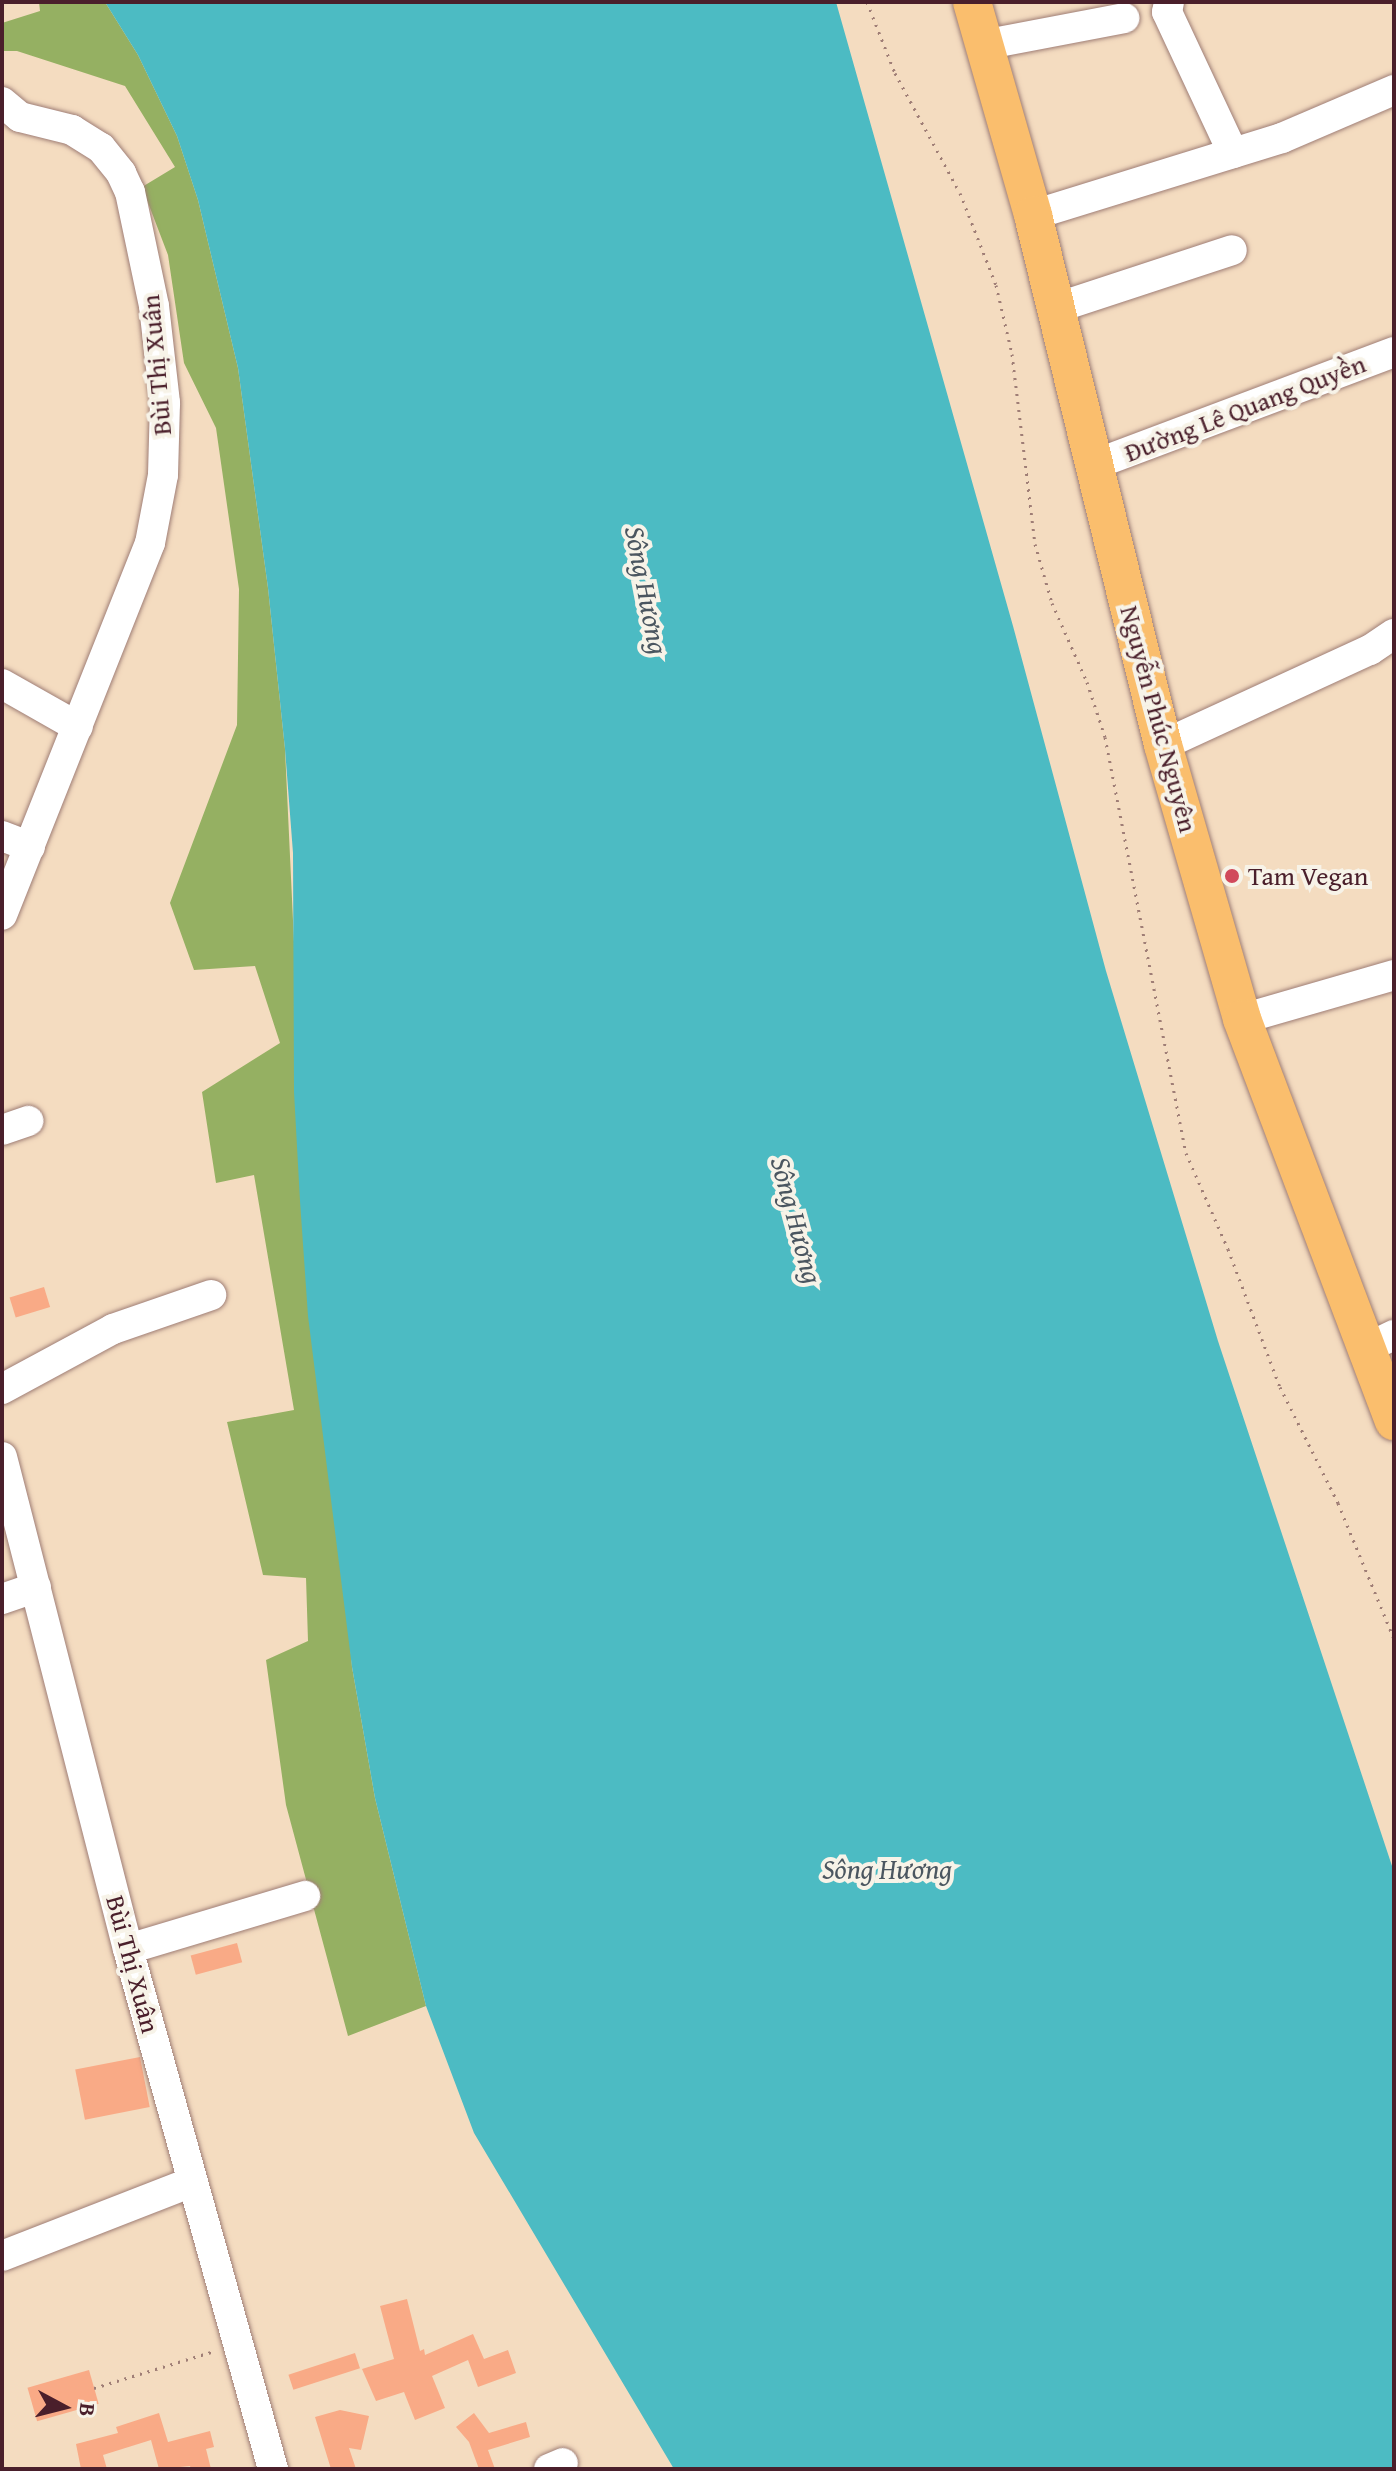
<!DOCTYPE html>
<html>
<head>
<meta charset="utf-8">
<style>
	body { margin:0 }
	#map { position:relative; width:1396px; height:2471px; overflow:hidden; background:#f4dcc0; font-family:"Gentium Book Plus",serif }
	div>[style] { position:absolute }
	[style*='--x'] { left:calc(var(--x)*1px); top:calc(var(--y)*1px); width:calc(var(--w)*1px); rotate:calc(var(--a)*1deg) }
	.forest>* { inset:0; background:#95b062 }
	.water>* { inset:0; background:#4cbbc3 }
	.building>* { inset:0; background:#f9aa86; transform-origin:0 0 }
	.path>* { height:3px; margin-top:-1.5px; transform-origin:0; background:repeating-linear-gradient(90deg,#9f7e76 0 2px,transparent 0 8px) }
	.roads { filter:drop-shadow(0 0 2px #9f7e76) drop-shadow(0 0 2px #9f7e76) }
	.minor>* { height:30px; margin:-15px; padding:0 15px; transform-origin:15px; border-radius:15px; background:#fff }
	.major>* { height:38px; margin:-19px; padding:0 19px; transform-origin:19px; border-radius:19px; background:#fabe6d }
	.dots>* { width:22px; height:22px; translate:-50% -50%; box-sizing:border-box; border:4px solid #f7f3e8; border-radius:50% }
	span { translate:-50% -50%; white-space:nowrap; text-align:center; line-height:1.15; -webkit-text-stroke:8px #f7f3e8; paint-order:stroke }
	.street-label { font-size:26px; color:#4a1f2b }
	.poi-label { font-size:26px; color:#4a1f2b }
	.left { translate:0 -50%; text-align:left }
	.water-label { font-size:28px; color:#4b5660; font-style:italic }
	.frame { position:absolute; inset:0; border:4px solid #4a1f2b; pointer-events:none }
	.north { position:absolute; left:24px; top:2367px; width:80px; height:80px; -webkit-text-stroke:6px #f7f3e8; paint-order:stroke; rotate:97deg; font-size:22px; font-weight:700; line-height:32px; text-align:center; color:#4a1f2b }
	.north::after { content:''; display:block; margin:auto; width:28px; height:36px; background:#4a1f2b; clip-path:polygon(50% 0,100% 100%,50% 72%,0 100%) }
</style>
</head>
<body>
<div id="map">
	<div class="forest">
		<i style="clip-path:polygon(39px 2px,105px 2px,138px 55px,177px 136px,198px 200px,238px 368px,268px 588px,285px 749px,295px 963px,352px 1667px,375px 1798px,426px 2006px,348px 2036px,286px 1805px,266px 1660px,308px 1641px,306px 1578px,263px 1575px,227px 1422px,294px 1410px,254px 1175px,216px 1183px,202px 1092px,280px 1043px,255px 966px,194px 970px,170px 903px,237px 725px,239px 589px,216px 428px,184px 363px,168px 255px,142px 187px,175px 167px,125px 86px,17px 51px,2px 51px,2px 23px,40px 11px)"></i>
	</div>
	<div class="water">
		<i style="clip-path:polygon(105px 2px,836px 2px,1013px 626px,1106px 971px,1218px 1341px,1394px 1872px,1394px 2469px,674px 2469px,474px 2133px,426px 2006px,375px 1798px,352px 1667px,308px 1316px,300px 1201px,294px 1092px,293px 853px,285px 749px,268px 588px,238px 368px,198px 200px,177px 136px,138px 55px)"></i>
	</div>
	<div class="building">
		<i style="left:44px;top:1287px;width:21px;height:36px;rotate:73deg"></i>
		<i style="left:237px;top:1943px;width:20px;height:48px;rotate:75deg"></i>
		<i style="left:140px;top:2057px;width:51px;height:66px;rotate:79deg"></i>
		<i style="clip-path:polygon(407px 2299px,420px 2351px,424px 2349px,425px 2355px,473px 2334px,484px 2359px,508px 2350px,516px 2373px,478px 2387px,468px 2360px,432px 2376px,445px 2408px,415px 2420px,404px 2392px,376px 2401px,362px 2369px,394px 2359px,380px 2306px)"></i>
		<i style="left:355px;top:2353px;width:16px;height:70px;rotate:72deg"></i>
		<i style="left:89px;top:2370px;width:35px;height:64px;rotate:74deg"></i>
		<i style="clip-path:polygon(340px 2410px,369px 2416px,361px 2450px,349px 2448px,356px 2469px,331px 2469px,315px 2417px)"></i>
		<i style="clip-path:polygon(159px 2413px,168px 2442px,210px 2431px,214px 2447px,206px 2449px,211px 2469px,191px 2469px,190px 2466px,159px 2469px,151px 2440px,103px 2455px,107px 2469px,81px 2469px,76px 2444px,118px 2433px,116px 2427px)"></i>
		<i style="clip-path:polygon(474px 2413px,489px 2433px,526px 2422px,530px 2437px,488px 2450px,495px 2469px,479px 2469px,469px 2442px,456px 2427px)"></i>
	</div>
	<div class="path">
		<i style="--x:867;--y:2;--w:76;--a:68.5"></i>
		<i style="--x:895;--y:73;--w:136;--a:61.6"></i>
		<i style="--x:960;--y:193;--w:99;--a:68.6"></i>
		<i style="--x:996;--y:285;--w:71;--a:76.9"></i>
		<i style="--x:1012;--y:354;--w:191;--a:83.1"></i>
		<i style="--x:1035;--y:544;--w:61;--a:73.9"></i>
		<i style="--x:1052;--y:603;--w:86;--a:66.1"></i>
		<i style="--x:1087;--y:682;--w:58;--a:71.9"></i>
		<i style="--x:1105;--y:737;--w:424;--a:79"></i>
		<i style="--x:1186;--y:1153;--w:105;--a:66.4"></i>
		<i style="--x:1228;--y:1249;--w:147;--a:69.4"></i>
		<i style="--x:1280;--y:1387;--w:130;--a:63.4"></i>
		<i style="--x:1338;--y:1503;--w:147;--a:67.6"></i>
		<i style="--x:94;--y:2388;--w:126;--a:-17.1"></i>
	</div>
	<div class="roads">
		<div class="minor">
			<i style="--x:1169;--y:2;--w:10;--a:101"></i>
			<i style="--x:1167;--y:12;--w:156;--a:64.9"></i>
			<i style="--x:983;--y:45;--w:144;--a:-10.8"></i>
			<i style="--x:2;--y:102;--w:23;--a:40"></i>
			<i style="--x:20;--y:117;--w:54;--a:14"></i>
			<i style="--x:72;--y:130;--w:34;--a:32"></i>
			<i style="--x:101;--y:148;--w:32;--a:51"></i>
			<i style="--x:121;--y:173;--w:21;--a:65"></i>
			<i style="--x:130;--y:192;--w:116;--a:78.1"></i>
			<i style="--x:154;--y:306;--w:98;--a:83.5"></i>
			<i style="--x:165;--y:403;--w:72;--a:91.6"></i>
			<i style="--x:163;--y:475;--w:69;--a:100.8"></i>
			<i style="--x:150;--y:543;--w:400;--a:111.7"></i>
			<i style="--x:1033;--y:215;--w:261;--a:-17.2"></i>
			<i style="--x:1282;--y:138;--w:122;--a:-23.2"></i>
			<i style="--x:1056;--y:308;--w:185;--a:-18.2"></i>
			<i style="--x:1096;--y:464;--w:318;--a:-20.6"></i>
			<i style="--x:2;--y:684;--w:87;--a:29.5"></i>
			<i style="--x:1163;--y:745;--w:228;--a:-24.7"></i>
			<i style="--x:1370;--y:650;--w:29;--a:-34"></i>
			<i style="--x:2;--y:836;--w:30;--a:21"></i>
			<i style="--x:1242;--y:1019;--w:158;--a:-16.1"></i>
			<i style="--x:2;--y:1130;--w:28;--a:-19"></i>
			<i style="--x:1365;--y:1349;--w:32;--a:-26"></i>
			<i style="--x:2;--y:1389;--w:126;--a:-28.4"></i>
			<i style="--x:113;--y:1329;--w:104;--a:-19.1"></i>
			<i style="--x:2;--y:1457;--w:508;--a:75.64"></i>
			<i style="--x:128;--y:1949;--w:540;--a:74.42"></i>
			<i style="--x:2;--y:1599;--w:36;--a:-19"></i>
			<i style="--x:128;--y:1949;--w:185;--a:-16.7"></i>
			<i style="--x:2;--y:2256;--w:204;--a:-21.3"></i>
			<i style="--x:549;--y:2469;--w:15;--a:-23"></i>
		</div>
		<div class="major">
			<i style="--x:972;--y:2;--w:222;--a:74"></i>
			<i style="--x:1033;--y:215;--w:546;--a:76.22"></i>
			<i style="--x:1163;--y:745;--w:285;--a:73.9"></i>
			<i style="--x:1242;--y:1019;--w:430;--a:69.3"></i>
		</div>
	</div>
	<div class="dots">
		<i style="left:1232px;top:876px;background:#d1495b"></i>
	</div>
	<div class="street-label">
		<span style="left:156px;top:365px;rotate:-95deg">Bùi Thị Xuân</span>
		<span style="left:1245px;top:408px;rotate:-21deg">Đường Lê Quang Quyền</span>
		<span style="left:1159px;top:719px;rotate:75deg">Nguyễn Phúc Nguyên</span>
		<span style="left:133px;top:1964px;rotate:75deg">Bùi Thị Xuân</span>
	</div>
	<div class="poi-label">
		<span class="left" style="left:1248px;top:876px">Tam Vegan</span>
	</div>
	<div class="water-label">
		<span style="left:647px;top:590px;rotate:79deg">Sông Hương</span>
		<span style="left:797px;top:1220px;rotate:75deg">Sông Hương</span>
		<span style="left:887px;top:1869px">Sông Hương</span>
	</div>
	<div class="frame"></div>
	<div class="north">B</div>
</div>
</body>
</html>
